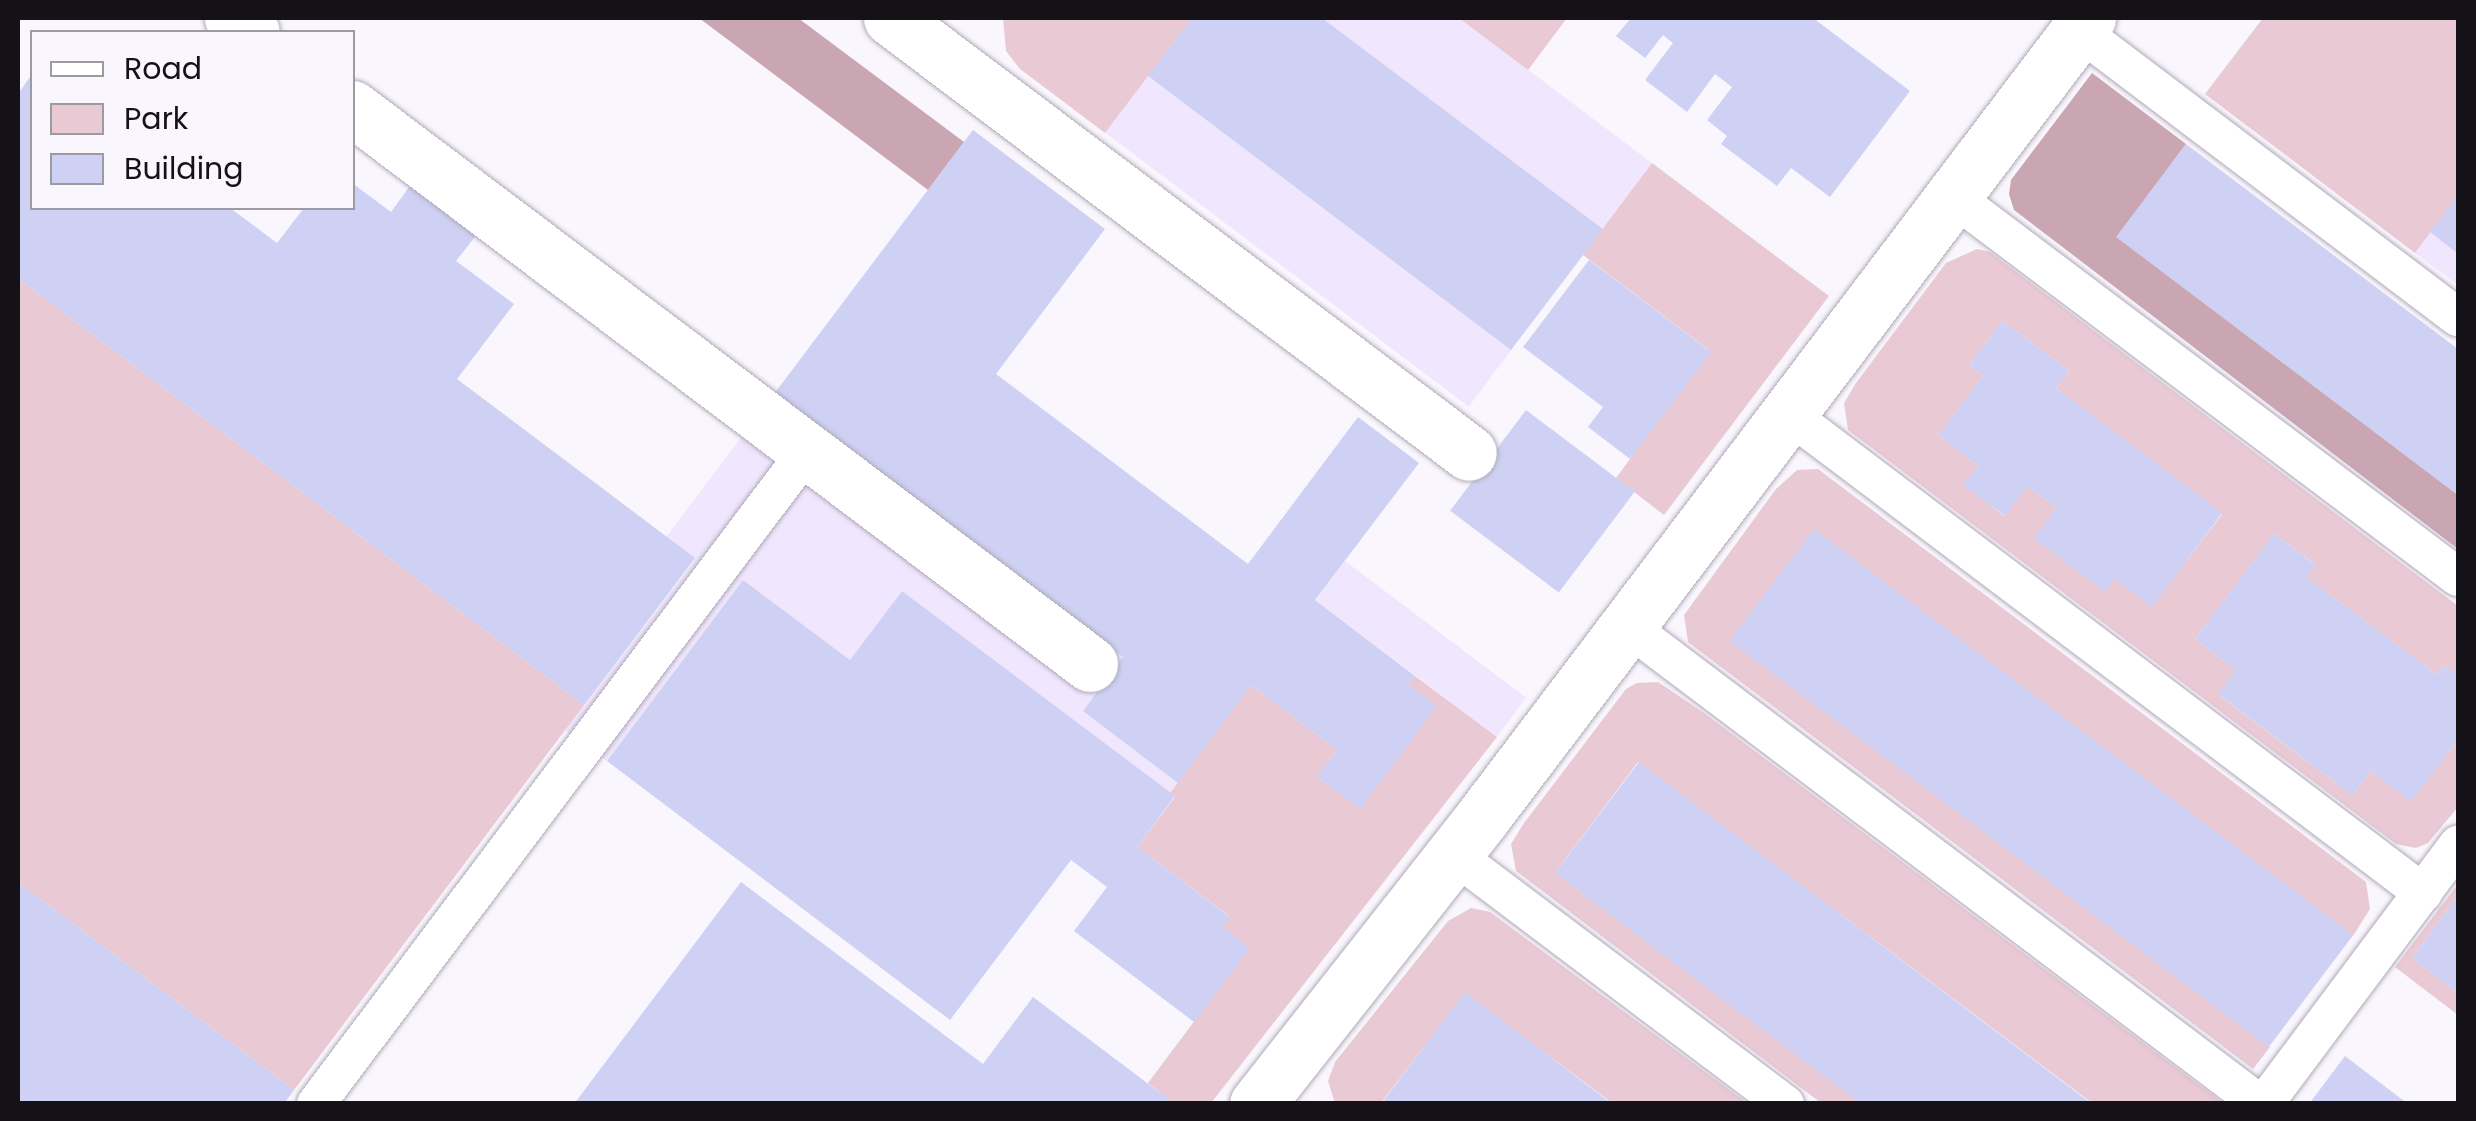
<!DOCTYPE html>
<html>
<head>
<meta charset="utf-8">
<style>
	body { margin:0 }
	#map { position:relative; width:2476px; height:1121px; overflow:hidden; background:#f9f6fd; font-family:Poppins,sans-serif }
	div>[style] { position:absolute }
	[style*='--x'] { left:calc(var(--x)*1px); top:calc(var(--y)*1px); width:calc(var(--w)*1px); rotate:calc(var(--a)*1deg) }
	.built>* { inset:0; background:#f0e6fd; transform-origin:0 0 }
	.green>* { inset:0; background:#e8c9d4 }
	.forest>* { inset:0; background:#caa5b2 }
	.building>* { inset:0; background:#ced1f3; transform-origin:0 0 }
	.roads { filter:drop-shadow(0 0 2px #b0a9b9) drop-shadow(0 0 2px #b0a9b9) }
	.lane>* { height:38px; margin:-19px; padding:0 19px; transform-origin:19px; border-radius:19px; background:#fff }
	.street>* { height:55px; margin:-27.5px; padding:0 27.5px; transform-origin:27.5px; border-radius:27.5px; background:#fff }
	span { translate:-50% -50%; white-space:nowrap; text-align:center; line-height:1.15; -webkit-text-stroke:9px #f9f6fd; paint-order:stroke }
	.frame { position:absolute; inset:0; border:20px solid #141217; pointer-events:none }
	.legend { position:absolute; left:30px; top:30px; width:325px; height:180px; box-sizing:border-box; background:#f9f6fd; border:2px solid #9d9ba1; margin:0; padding:12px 18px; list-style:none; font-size:30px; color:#141217 }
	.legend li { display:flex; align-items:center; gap:20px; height:50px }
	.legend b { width:50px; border:2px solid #9d9ba1 }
</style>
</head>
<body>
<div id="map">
	<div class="built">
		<i style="clip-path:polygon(1322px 18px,1459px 18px,1652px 163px,1603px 229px)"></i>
		<i style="left:1148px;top:76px;width:455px;height:71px;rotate:37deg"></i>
		<i style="clip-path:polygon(2430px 232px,2458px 254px,2458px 285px,2415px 253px)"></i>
		<i style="clip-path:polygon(774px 394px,1123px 657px,1178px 783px,1170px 793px,902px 591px,850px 660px,743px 580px,607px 761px,565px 730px,695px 559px,666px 537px)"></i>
		<i style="left:1345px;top:561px;width:227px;height:49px;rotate:37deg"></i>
	</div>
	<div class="green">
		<i style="clip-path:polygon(1003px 18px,1192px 18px,1105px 133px,1020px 69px,1006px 51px)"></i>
		<i style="clip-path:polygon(1459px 18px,1567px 18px,1528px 70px)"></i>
		<i style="clip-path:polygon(2263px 18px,2458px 18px,2458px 195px,2415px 253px,2205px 94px)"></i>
		<i style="clip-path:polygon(1652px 163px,1829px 296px,1664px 515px,1616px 478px,1710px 351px,1583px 255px)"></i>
		<i style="clip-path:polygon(evenodd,1977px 249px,1990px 252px,2458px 606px,2458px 676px,2444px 665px,2437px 675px,2306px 577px,2315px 564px,2274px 534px,2195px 639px,2236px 670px,2219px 695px,2352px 795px,2371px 771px,2411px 801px,2454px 744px,2458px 747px,2458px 807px,2428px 843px,2416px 848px,2396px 844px,1848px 430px,1844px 403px,1856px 383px,1946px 263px,1977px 249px,2003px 321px,2069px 371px,2056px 388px,2222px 514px,2152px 606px,2115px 579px,2105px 591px,2035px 538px,2057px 508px,2027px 486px,2004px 516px,1964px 484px,1978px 466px,1938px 435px,1983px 376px,1969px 365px,2003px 321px)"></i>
		<i style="clip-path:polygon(18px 278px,584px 705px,294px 1090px,18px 882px)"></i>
		<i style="clip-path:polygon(1818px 469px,2366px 882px,2370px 909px,2353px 936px,1814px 530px,1731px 640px,2270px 1047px,2253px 1069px,1688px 642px,1684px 615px,1776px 489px,1797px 470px)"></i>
		<i style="clip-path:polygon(1415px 676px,1497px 737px,1211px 1103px,1173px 1103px,1148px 1083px,1249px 948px,1222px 927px,1229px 916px,1137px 847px,1175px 797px,1170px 793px,1251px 685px,1337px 750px,1317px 776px,1359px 808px,1436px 707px,1408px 685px)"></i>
		<i style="clip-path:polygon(1658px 682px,1704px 713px,2223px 1103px,2092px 1103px,1638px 762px,1555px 873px,1861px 1103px,1821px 1103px,1516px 871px,1511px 844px,1524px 823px,1626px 689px,1637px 683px)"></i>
		<i style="clip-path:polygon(2458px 884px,2458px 896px,2412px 958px,2458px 993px,2458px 1015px,2395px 967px)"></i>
		<i style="clip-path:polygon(1471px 908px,1490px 912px,1747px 1103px,1612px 1103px,1465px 993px,1381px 1103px,1335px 1103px,1328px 1081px,1335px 1062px,1448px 921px)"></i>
	</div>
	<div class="forest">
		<i style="clip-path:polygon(699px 18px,798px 18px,964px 142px,928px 190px)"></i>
		<i style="clip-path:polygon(2092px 73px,2186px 144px,2117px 237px,2458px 495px,2458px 549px,2014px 210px,2009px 194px,2011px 180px)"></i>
	</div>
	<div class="building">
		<i style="clip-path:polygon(1192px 18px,1322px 18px,1603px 229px,1511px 350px,1148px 76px)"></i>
		<i style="clip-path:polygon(1631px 18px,1813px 18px,1910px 91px,1830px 197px,1791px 168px,1777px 186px,1721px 144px,1727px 136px,1707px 120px,1732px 87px,1715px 74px,1687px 112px,1645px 80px,1673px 43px,1663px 35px,1645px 58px,1616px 36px)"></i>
		<i style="clip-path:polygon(32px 74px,32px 208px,230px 208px,277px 243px,304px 208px,352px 208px,352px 183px,391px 212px,412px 183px,478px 233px,456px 261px,514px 304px,457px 379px,695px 558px,584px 705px,18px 278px,18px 94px)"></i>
		<i style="clip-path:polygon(973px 130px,1105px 229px,996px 374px,1248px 564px,1358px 417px,1419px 463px,1315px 600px,1415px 676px,1408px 685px,1437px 706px,1360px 809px,1317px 776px,1337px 750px,1251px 685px,1178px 783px,1083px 711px,1123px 657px,774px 394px)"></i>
		<i style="clip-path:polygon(2186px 144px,2458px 349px,2458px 495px,2116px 237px)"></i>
		<i style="clip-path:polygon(2458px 195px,2458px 254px,2430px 232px)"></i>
		<i style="clip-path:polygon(1589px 260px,1711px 352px,1630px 459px,1588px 427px,1603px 407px,1523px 347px)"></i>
		<i style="clip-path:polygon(2003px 321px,2069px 371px,2056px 388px,2222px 513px,2152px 607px,2115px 579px,2105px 592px,2034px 538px,2057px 508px,2027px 486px,2005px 516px,1963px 485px,1978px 466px,1938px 435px,1983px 376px,1969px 365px)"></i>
		<i style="left:1526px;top:410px;width:136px;height:126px;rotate:37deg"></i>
		<i style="left:1814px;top:529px;width:675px;height:140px;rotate:37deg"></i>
		<i style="clip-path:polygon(2274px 534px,2316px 565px,2306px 577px,2437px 675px,2444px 665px,2458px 676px,2458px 747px,2454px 744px,2411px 802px,2371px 771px,2352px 795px,2218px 694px,2236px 670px,2195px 639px)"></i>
		<i style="clip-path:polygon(743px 580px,850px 660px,902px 591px,1175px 796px,1137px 847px,1230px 917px,1222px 927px,1250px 948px,1194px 1022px,1074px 931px,1107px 887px,1071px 860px,950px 1020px,607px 761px)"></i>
		<i style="clip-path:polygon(1639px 762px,2092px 1104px,1861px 1104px,1555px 873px)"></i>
		<i style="clip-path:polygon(18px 882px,294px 1090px,284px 1104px,18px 1104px)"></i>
		<i style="clip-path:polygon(741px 882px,983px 1064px,1033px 997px,1175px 1104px,574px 1104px)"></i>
		<i style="clip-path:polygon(2458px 896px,2458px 993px,2412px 958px)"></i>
		<i style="clip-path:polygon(1465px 992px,1612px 1104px,1381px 1104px)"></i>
		<i style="clip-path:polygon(2345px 1056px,2408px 1104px,2309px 1104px)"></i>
	</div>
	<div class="roads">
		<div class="lane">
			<i style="--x:2078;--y:30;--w:476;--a:37.1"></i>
			<i style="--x:1952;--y:196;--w:633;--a:36.98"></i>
			<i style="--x:1787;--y:413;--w:797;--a:37.04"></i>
			<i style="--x:1627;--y:626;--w:793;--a:37.06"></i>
			<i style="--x:1453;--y:854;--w:416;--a:37"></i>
			<i style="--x:316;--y:1104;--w:817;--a:-53.06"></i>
			<i style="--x:2264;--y:1104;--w:324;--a:-53.2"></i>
		</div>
		<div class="street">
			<i style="--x:232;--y:18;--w:24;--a:35"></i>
			<i style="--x:891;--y:18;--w:723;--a:36.96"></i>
			<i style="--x:352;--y:108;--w:924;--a:36.99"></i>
			<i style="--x:1257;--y:1104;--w:364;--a:-51.8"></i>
			<i style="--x:1482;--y:818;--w:1004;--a:-52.86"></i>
		</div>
	</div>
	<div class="frame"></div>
	<ul class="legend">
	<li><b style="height:12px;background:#fff"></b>Road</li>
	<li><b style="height:28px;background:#e8c9d4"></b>Park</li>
	<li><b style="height:28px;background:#ced1f3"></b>Building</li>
	</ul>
</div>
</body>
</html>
